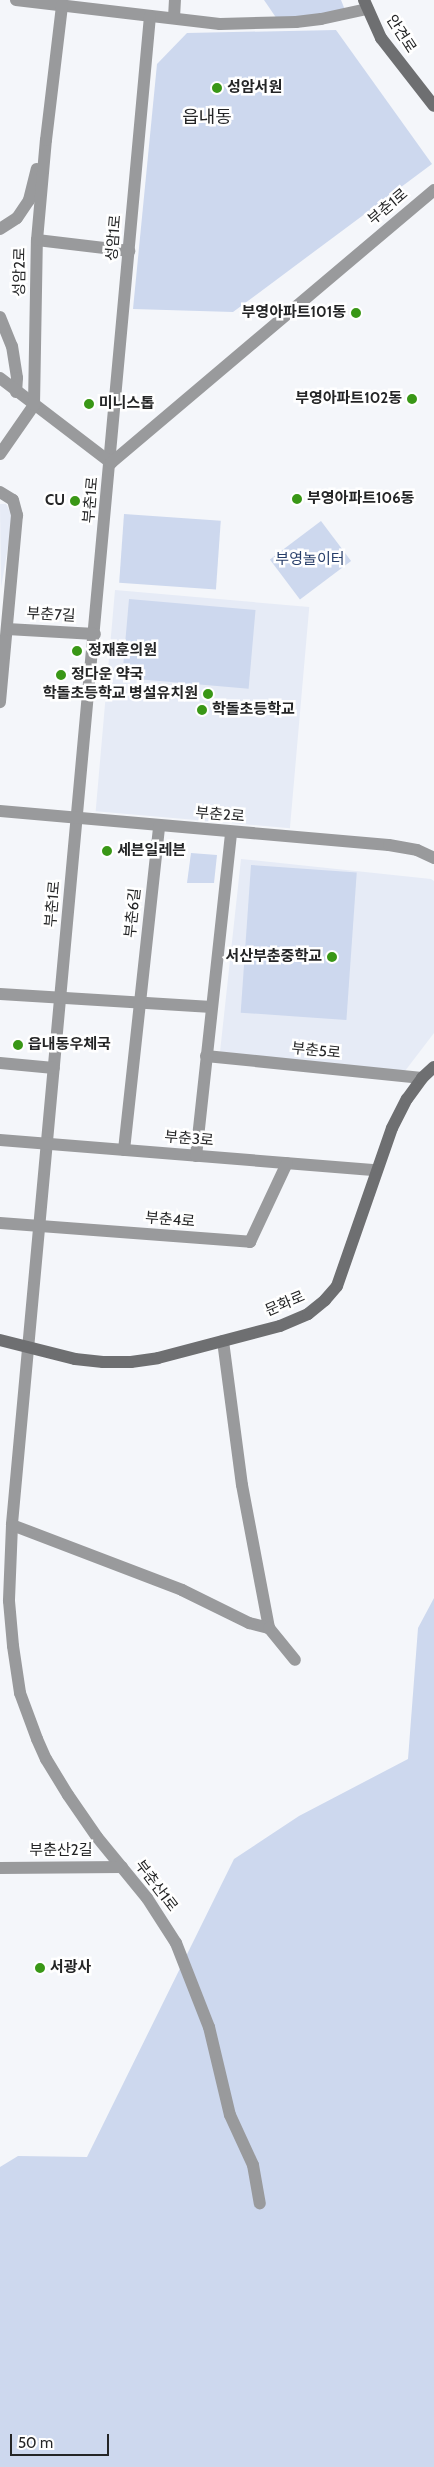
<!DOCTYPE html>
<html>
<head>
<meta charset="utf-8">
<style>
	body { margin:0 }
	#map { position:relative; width:434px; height:2467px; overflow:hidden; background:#f4f6fa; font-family:Cabin,"Noto Sans KR",sans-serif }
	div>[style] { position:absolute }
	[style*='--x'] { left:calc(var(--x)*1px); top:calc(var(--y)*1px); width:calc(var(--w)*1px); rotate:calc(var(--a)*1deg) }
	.built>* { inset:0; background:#e6ebf6; transform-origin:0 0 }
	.green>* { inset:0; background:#cdd8ee; transform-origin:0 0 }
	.street>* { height:12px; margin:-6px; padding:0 6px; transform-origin:6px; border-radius:6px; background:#999a9c }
	.secondary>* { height:12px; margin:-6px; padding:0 6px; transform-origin:6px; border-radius:6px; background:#6e6f71 }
	.dots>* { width:14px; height:14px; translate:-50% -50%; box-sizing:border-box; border:2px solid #fff; border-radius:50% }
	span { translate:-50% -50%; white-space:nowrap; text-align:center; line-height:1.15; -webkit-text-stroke:5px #fff; paint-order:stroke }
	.street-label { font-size:15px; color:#242526 }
	.poi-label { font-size:15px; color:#242526; font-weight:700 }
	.left { translate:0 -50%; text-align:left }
	.right { translate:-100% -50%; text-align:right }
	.park-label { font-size:15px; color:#273e6a }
	.quarter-label { font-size:18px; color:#242526 }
	.scale { position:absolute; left:10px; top:2434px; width:99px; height:22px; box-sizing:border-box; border:2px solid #242526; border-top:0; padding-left:6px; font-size:15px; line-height:18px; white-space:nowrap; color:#242526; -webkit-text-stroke:4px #fff; paint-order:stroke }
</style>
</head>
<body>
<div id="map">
	<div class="built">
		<i style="clip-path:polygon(0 504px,6px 504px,13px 517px,1px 588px)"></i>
		<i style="left:115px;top:590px;width:195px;height:222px;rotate:5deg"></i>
		<i style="clip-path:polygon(241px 859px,431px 879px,434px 881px,434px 1033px,405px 1071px,220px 1052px)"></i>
	</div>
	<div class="green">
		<i style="clip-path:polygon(264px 0,341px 0,347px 15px,277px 19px)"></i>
		<i style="clip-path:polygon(336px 30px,432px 164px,233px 312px,133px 309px,157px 64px,187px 33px)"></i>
		<i style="left:124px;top:514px;width:97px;height:69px;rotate:4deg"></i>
		<i style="left:321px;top:521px;width:50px;height:64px;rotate:53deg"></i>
		<i style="left:129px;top:599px;width:127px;height:79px;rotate:5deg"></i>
		<i style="clip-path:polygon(191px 853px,217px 855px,214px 883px,187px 883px)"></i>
		<i style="left:251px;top:865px;width:106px;height:148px;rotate:4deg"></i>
		<i style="clip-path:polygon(434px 1598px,434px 2467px,0 2467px,0 2167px,18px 2156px,87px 2157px,234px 1859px,299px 1816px,408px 1759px,418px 1628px)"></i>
	</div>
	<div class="street">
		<i style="--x:16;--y:0;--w:205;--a:6.7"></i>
		<i style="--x:220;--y:24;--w:76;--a:-1.5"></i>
		<i style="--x:296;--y:22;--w:25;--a:-7"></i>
		<i style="--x:321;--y:19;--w:47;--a:-12.3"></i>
		<i style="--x:150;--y:16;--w:1515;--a:95.23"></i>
		<i style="--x:12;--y:1525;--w:76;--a:92.3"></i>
		<i style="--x:9;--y:1601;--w:45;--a:84.9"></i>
		<i style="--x:13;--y:1646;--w:48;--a:81.5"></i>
		<i style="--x:20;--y:1693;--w:49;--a:69.7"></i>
		<i style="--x:37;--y:1739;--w:22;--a:66"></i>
		<i style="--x:46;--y:1759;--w:42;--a:58.6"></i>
		<i style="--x:68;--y:1795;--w:51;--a:55.4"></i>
		<i style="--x:97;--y:1837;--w:79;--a:50.7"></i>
		<i style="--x:147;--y:1898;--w:54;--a:57.2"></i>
		<i style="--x:176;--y:1943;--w:90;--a:68.6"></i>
		<i style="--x:209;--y:2027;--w:90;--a:76.6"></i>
		<i style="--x:230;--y:2115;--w:55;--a:65.3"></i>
		<i style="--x:253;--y:2165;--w:39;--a:80"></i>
		<i style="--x:174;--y:18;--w:18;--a:-87"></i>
		<i style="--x:0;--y:229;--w:20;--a:-33"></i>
		<i style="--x:17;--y:218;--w:22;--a:-56"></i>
		<i style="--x:29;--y:200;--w:32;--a:-76"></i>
		<i style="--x:37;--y:240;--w:93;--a:6.8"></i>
		<i style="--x:0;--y:317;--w:31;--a:68"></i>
		<i style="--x:12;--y:346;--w:32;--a:81"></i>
		<i style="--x:17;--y:378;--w:14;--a:94"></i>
		<i style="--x:0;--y:378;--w:140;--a:37.4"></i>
		<i style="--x:0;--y:454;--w:60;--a:-55.2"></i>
		<i style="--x:34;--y:405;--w:165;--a:-89"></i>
		<i style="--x:37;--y:240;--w:100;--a:-84.9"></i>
		<i style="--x:46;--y:140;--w:136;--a:-83.2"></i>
		<i style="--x:111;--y:463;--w:423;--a:-40.2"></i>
		<i style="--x:0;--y:492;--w:15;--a:32"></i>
		<i style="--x:13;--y:500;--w:16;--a:75"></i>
		<i style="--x:17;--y:515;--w:188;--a:95.2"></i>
		<i style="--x:7;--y:629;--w:88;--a:3.3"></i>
		<i style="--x:0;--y:811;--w:390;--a:5"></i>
		<i style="--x:389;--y:845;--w:28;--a:10"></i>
		<i style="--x:417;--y:850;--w:19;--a:25"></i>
		<i style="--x:0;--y:994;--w:212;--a:3.5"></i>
		<i style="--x:206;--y:1056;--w:217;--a:5.8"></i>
		<i style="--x:0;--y:1063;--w:54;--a:5.3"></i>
		<i style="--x:0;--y:1140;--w:377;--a:4.6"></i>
		<i style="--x:124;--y:1150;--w:326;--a:-83.8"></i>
		<i style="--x:196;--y:1156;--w:326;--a:-83.8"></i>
		<i style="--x:0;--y:1223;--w:251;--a:4.3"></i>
		<i style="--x:250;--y:1242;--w:87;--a:-64.9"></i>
		<i style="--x:223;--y:1341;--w:145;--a:82.5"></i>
		<i style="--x:242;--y:1485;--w:146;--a:79.3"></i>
		<i style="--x:12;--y:1525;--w:182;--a:20.9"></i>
		<i style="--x:182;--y:1590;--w:75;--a:26.2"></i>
		<i style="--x:249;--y:1623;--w:21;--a:14"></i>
		<i style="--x:269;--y:1628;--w:41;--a:50.9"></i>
		<i style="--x:0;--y:1868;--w:122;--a:-0.5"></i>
	</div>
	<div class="secondary">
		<i style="--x:364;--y:0;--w:42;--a:65.9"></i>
		<i style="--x:381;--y:38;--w:86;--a:52.1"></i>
		<i style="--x:0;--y:1340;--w:77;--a:14.2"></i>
		<i style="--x:75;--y:1359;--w:28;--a:6"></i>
		<i style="--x:103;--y:1362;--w:28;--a:0"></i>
		<i style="--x:131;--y:1362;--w:27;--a:-8"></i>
		<i style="--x:158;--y:1358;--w:126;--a:-14.7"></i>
		<i style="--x:280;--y:1326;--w:30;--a:-23"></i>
		<i style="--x:308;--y:1314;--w:22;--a:-39"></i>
		<i style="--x:325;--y:1300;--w:18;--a:-49"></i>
		<i style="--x:337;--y:1286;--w:167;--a:-70.8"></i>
		<i style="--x:392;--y:1128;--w:33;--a:-63"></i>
		<i style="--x:407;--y:1099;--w:26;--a:-54"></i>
		<i style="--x:422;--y:1078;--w:16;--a:-43"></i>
	</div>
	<div class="dots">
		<i style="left:217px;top:88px;background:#399716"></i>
		<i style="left:356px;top:313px;background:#399716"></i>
		<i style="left:412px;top:399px;background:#399716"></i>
		<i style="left:89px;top:404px;background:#399716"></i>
		<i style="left:297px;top:499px;background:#399716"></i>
		<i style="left:75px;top:501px;background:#399716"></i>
		<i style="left:77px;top:651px;background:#399716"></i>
		<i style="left:61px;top:675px;background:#399716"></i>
		<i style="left:208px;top:694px;background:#399716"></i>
		<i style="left:202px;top:710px;background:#399716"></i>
		<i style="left:107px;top:851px;background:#399716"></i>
		<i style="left:332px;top:957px;background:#399716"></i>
		<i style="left:18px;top:1045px;background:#399716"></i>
		<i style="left:40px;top:1968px;background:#399716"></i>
	</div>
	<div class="street-label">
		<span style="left:401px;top:34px;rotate:57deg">안견로</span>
		<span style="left:388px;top:207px;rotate:-40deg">부춘1로</span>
		<span style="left:114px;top:238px;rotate:-85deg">성암1로</span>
		<span style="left:20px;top:272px;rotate:-89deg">성암2로</span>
		<span style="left:91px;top:500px;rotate:-85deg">부춘1로</span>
		<span style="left:51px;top:615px;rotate:3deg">부춘7길</span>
		<span style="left:220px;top:815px;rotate:5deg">부춘2로</span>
		<span style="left:53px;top:904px;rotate:-85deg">부춘1로</span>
		<span style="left:133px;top:913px;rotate:-84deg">부춘6길</span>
		<span style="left:316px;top:1051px;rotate:6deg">부춘5로</span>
		<span style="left:189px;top:1139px;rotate:5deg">부춘3로</span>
		<span style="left:170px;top:1220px;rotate:5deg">부춘4로</span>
		<span style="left:285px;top:1304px;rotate:-23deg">문화로</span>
		<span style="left:61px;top:1851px">부춘산2길</span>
		<span style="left:156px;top:1886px;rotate:53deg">부춘산1로</span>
	</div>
	<div class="poi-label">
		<span class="left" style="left:227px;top:88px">성암서원</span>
		<span class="right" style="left:346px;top:313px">부영아파트101동</span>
		<span class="right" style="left:402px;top:399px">부영아파트102동</span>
		<span class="left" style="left:99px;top:404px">미니스톱</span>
		<span class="left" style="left:307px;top:499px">부영아파트106동</span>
		<span class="right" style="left:65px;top:501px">CU</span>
		<span class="left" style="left:88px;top:651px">정재훈의원</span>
		<span class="left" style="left:71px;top:675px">정다운 약국</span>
		<span class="right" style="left:198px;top:694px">학돌초등학교 병설유치원</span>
		<span class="left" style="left:212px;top:710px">학돌초등학교</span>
		<span class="left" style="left:117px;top:851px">세븐일레븐</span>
		<span class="right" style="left:322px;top:957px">서산부춘중학교</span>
		<span class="left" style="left:28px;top:1045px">읍내동우체국</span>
		<span class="left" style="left:50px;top:1968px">서광사</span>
	</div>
	<div class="park-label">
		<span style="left:310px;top:560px">부영놀이터</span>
	</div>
	<div class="quarter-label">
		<span style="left:207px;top:117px">읍내동</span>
	</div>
	<div class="scale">50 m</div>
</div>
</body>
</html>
